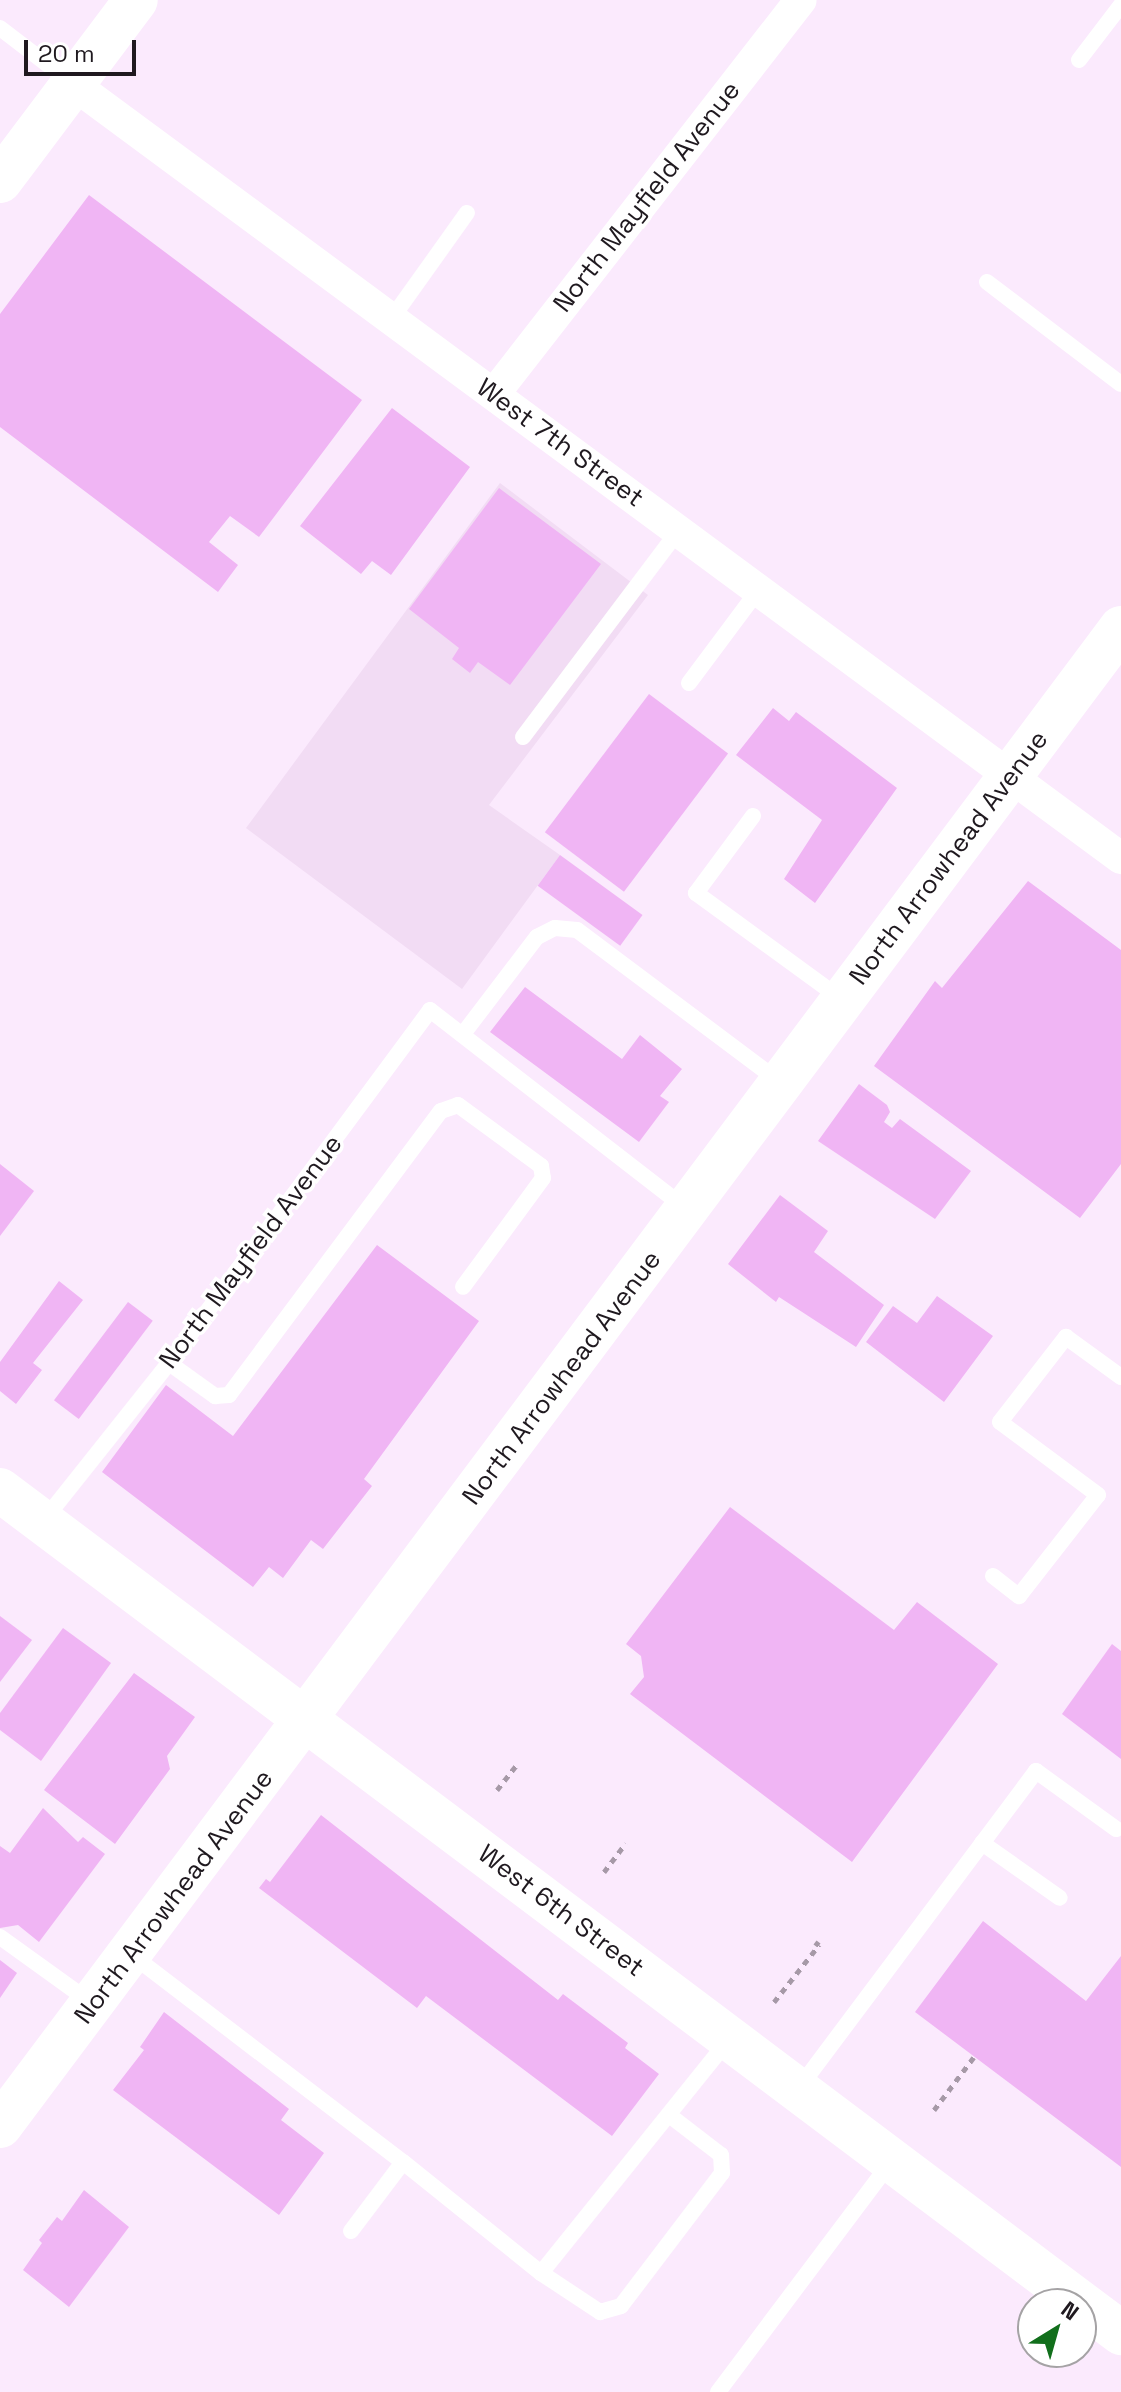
<!DOCTYPE html>
<html>
<head>
<meta charset="utf-8">
<style>
	body { margin:0 }
	#map { position:relative; width:1121px; height:2392px; overflow:hidden; background:#fbeafd; font-family:"Space Grotesk",sans-serif }
	div>[style] { position:absolute }
	[style*='--x'] { left:calc(var(--x)*1px); top:calc(var(--y)*1px); width:calc(var(--w)*1px); rotate:calc(var(--a)*1deg) }
	.built>* { inset:0; background:#f2dcf4 }
	.building>* { inset:0; background:#f0b5f4; transform-origin:0 0 }
	.path>* { height:5px; margin-top:-2.5px; transform-origin:0; background:repeating-linear-gradient(90deg,#a699a7 0 6px,transparent 0 12px) }
	.lane>* { height:16px; margin:-8px; padding:0 8px; transform-origin:8px; border-radius:8px; background:#fff }
	.street>* { height:32px; margin:-16px; padding:0 16px; transform-origin:16px; border-radius:16px; background:#fff }
	.secondary>* { height:44px; margin:-22px; padding:0 22px; transform-origin:22px; border-radius:22px; background:#fff }
	span { translate:-50% -50%; white-space:nowrap; text-align:center; line-height:1.15; -webkit-text-stroke:7px #fff; paint-order:stroke }
	.street-label { font-size:26px; color:#1f191f }
	.north { position:absolute; left:1017px; top:2288px; width:80px; height:80px; box-sizing:border-box; background:#fff; border:2px solid #a5a3a5; border-radius:50%; rotate:37deg; font-size:22px; font-weight:700; line-height:32px; text-align:center; color:#1f191f }
	.north::after { content:''; display:block; margin:auto; width:28px; height:36px; background:#126f1c; clip-path:polygon(50% 0,100% 100%,50% 72%,0 100%) }
	.scale { position:absolute; left:24px; top:40px; width:112px; height:36px; box-sizing:border-box; border:4px solid #1f191f; border-top:0; padding-left:10px; font-size:24px; line-height:28px; white-space:nowrap; color:#1f191f; -webkit-text-stroke:6px #fff; paint-order:stroke }
</style>
</head>
<body>
<div id="map">
	<div class="built">
		<i style="clip-path:polygon(500px 483px,648px 595px,489px 805px,560px 855px,462px 989px,246px 828px)"></i>
	</div>
	<div class="building">
		<i style="clip-path:polygon(89px 195px,362px 400px,259px 537px,230px 516px,209px 542px,238px 565px,218px 592px,0 427px,0 314px)"></i>
		<i style="clip-path:polygon(392px 408px,470px 467px,391px 575px,372px 561px,361px 574px,300px 526px)"></i>
		<i style="clip-path:polygon(499px 488px,601px 564px,510px 685px,478px 662px,470px 673px,452px 659px,459px 648px,409px 609px)"></i>
		<i style="left:649px;top:694px;width:99px;height:173px;rotate:37deg"></i>
		<i style="clip-path:polygon(773px 708px,789px 721px,796px 712px,897px 788px,815px 903px,784px 879px,822px 820px,736px 755px)"></i>
		<i style="left:560px;top:855px;width:102px;height:38px;rotate:36deg"></i>
		<i style="clip-path:polygon(1028px 881px,1121px 950px,1121px 1164px,1080px 1218px,874px 1066px,935px 981px,942px 988px)"></i>
		<i style="clip-path:polygon(525px 987px,622px 1059px,640px 1035px,682px 1069px,660px 1096px,669px 1102px,639px 1142px,490px 1032px)"></i>
		<i style="clip-path:polygon(859px 1084px,887px 1105px,890px 1112px,884px 1122px,892px 1128px,900px 1119px,971px 1171px,935px 1219px,818px 1141px)"></i>
		<i style="clip-path:polygon(0 1164px,34px 1191px,0 1236px)"></i>
		<i style="clip-path:polygon(780px 1195px,828px 1231px,814px 1252px,884px 1305px,856px 1347px,779px 1297px,776px 1302px,728px 1264px)"></i>
		<i style="clip-path:polygon(377px 1245px,479px 1321px,364px 1479px,372px 1486px,323px 1549px,311px 1540px,283px 1578px,269px 1567px,253px 1587px,102px 1472px,166px 1385px,233px 1436px)"></i>
		<i style="clip-path:polygon(59px 1281px,83px 1300px,33px 1363px,42px 1370px,16px 1404px,0 1391px,0 1362px)"></i>
		<i style="clip-path:polygon(937px 1296px,993px 1336px,944px 1402px,866px 1342px,893px 1306px,917px 1323px)"></i>
		<i style="left:128px;top:1302px;width:31px;height:123px;rotate:37deg"></i>
		<i style="clip-path:polygon(730px 1507px,894px 1630px,917px 1602px,998px 1664px,852px 1862px,630px 1694px,644px 1677px,641px 1656px,626px 1644px)"></i>
		<i style="clip-path:polygon(0 1616px,32px 1640px,0 1682px)"></i>
		<i style="clip-path:polygon(63px 1628px,111px 1663px,41px 1761px,0 1730px,0 1713px)"></i>
		<i style="clip-path:polygon(1112px 1644px,1121px 1651px,1121px 1759px,1062px 1714px)"></i>
		<i style="clip-path:polygon(134px 1673px,195px 1717px,167px 1756px,170px 1769px,115px 1844px,44px 1790px)"></i>
		<i style="clip-path:polygon(43px 1808px,78px 1842px,83px 1837px,105px 1854px,39px 1942px,18px 1925px,0 1928px,0 1846px,10px 1853px)"></i>
		<i style="clip-path:polygon(321px 1815px,558px 2000px,563px 1994px,628px 2043px,625px 2048px,659px 2074px,612px 2136px,426px 1996px,417px 2008px,259px 1888px,266px 1879px,270px 1882px)"></i>
		<i style="clip-path:polygon(983px 1921px,1086px 2001px,1121px 1956px,1121px 2167px,915px 2012px)"></i>
		<i style="clip-path:polygon(0 1960px,17px 1973px,0 1998px)"></i>
		<i style="clip-path:polygon(164px 2012px,289px 2109px,281px 2120px,324px 2153px,279px 2215px,113px 2090px,144px 2050px,140px 2047px)"></i>
		<i style="clip-path:polygon(84px 2190px,129px 2227px,69px 2307px,23px 2270px,42px 2243px,39px 2240px,57px 2217px,62px 2221px)"></i>
	</div>
	<div class="path">
		<i style="--x:497;--y:1790;--w:34;--a:-52"></i>
		<i style="--x:604;--y:1872;--w:36;--a:-53"></i>
		<i style="--x:774;--y:2002;--w:73;--a:-51.7"></i>
		<i style="--x:819;--y:1945;--w:5;--a:-143"></i>
		<i style="--x:934;--y:2110;--w:66;--a:-53"></i>
	</div>
	<div class="lane">
		<i style="--x:0;--y:28;--w:91;--a:37.4"></i>
		<i style="--x:1079;--y:60;--w:69;--a:-52.6"></i>
		<i style="--x:987;--y:282;--w:168;--a:37.3"></i>
		<i style="--x:392;--y:318;--w:129;--a:-54.5"></i>
		<i style="--x:689;--y:683;--w:117;--a:-53.3"></i>
		<i style="--x:523;--y:737;--w:259;--a:-53"></i>
		<i style="--x:753;--y:816;--w:96;--a:126.5"></i>
		<i style="--x:696;--y:893;--w:178;--a:36.1"></i>
		<i style="--x:463;--y:1034;--w:122;--a:-52.7"></i>
		<i style="--x:537;--y:937;--w:20;--a:-27"></i>
		<i style="--x:555;--y:928;--w:22;--a:5"></i>
		<i style="--x:577;--y:930;--w:254;--a:36.8"></i>
		<i style="--x:169;--y:1363;--w:57;--a:35.7"></i>
		<i style="--x:215;--y:1396;--w:14;--a:-4"></i>
		<i style="--x:229;--y:1395;--w:354;--a:-53.3"></i>
		<i style="--x:441;--y:1111;--w:18;--a:-19"></i>
		<i style="--x:458;--y:1105;--w:103;--a:36.3"></i>
		<i style="--x:541;--y:1166;--w:12;--a:81"></i>
		<i style="--x:543;--y:1178;--w:135;--a:126.3"></i>
		<i style="--x:44;--y:1520;--w:201;--a:-51.5"></i>
		<i style="--x:169;--y:1363;--w:439;--a:-53.5"></i>
		<i style="--x:430;--y:1010;--w:325;--a:37.8"></i>
		<i style="--x:993;--y:1576;--w:33;--a:38"></i>
		<i style="--x:1019;--y:1596;--w:128;--a:-52"></i>
		<i style="--x:1098;--y:1495;--w:122;--a:-143.3"></i>
		<i style="--x:1000;--y:1422;--w:108;--a:-52.2"></i>
		<i style="--x:1066;--y:1337;--w:68;--a:36"></i>
		<i style="--x:982;--y:1843;--w:95;--a:35.2"></i>
		<i style="--x:0;--y:1937;--w:113;--a:35.7"></i>
		<i style="--x:132;--y:1955;--w:341;--a:37.4"></i>
		<i style="--x:799;--y:2088;--w:396;--a:-53.2"></i>
		<i style="--x:1036;--y:1771;--w:99;--a:35.9"></i>
		<i style="--x:351;--y:2231;--w:86;--a:-53"></i>
		<i style="--x:403;--y:2162;--w:177;--a:38.8"></i>
		<i style="--x:541;--y:2273;--w:300;--a:-51.2"></i>
		<i style="--x:541;--y:2273;--w:71;--a:33.5"></i>
		<i style="--x:600;--y:2312;--w:22;--a:-16"></i>
		<i style="--x:621;--y:2306;--w:167;--a:-52.8"></i>
		<i style="--x:722;--y:2173;--w:18;--a:-93"></i>
		<i style="--x:721;--y:2155;--w:66;--a:-142.4"></i>
		<i style="--x:718;--y:2392;--w:288;--a:-53.1"></i>
	</div>
	<div class="street">
		<i style="--x:73;--y:84;--w:1303;--a:36.45"></i>
		<i style="--x:494;--y:394;--w:499;--a:-52.1"></i>
	</div>
	<div class="secondary">
		<i style="--x:0;--y:181;--w:226;--a:-53.1"></i>
		<i style="--x:0;--y:1490;--w:1403;--a:36.94"></i>
		<i style="--x:0;--y:2126;--w:1871;--a:-53.19"></i>
	</div>
	<div class="street-label">
		<span style="left:647px;top:197px;rotate:-52deg">North Mayfield Avenue</span>
		<span style="left:560px;top:443px;rotate:36deg">West 7th Street</span>
		<span style="left:949px;top:858px;rotate:-53deg">North Arrowhead Avenue</span>
		<span style="left:251px;top:1252px;rotate:-53deg">North Mayfield Avenue</span>
		<span style="left:562px;top:1378px;rotate:-53deg">North Arrowhead Avenue</span>
		<span style="left:174px;top:1897px;rotate:-53deg">North Arrowhead Avenue</span>
		<span style="left:561px;top:1911px;rotate:37deg">West 6th Street</span>
	</div>
	<div class="north">N</div>
	<div class="scale">20 m</div>
</div>
</body>
</html>
